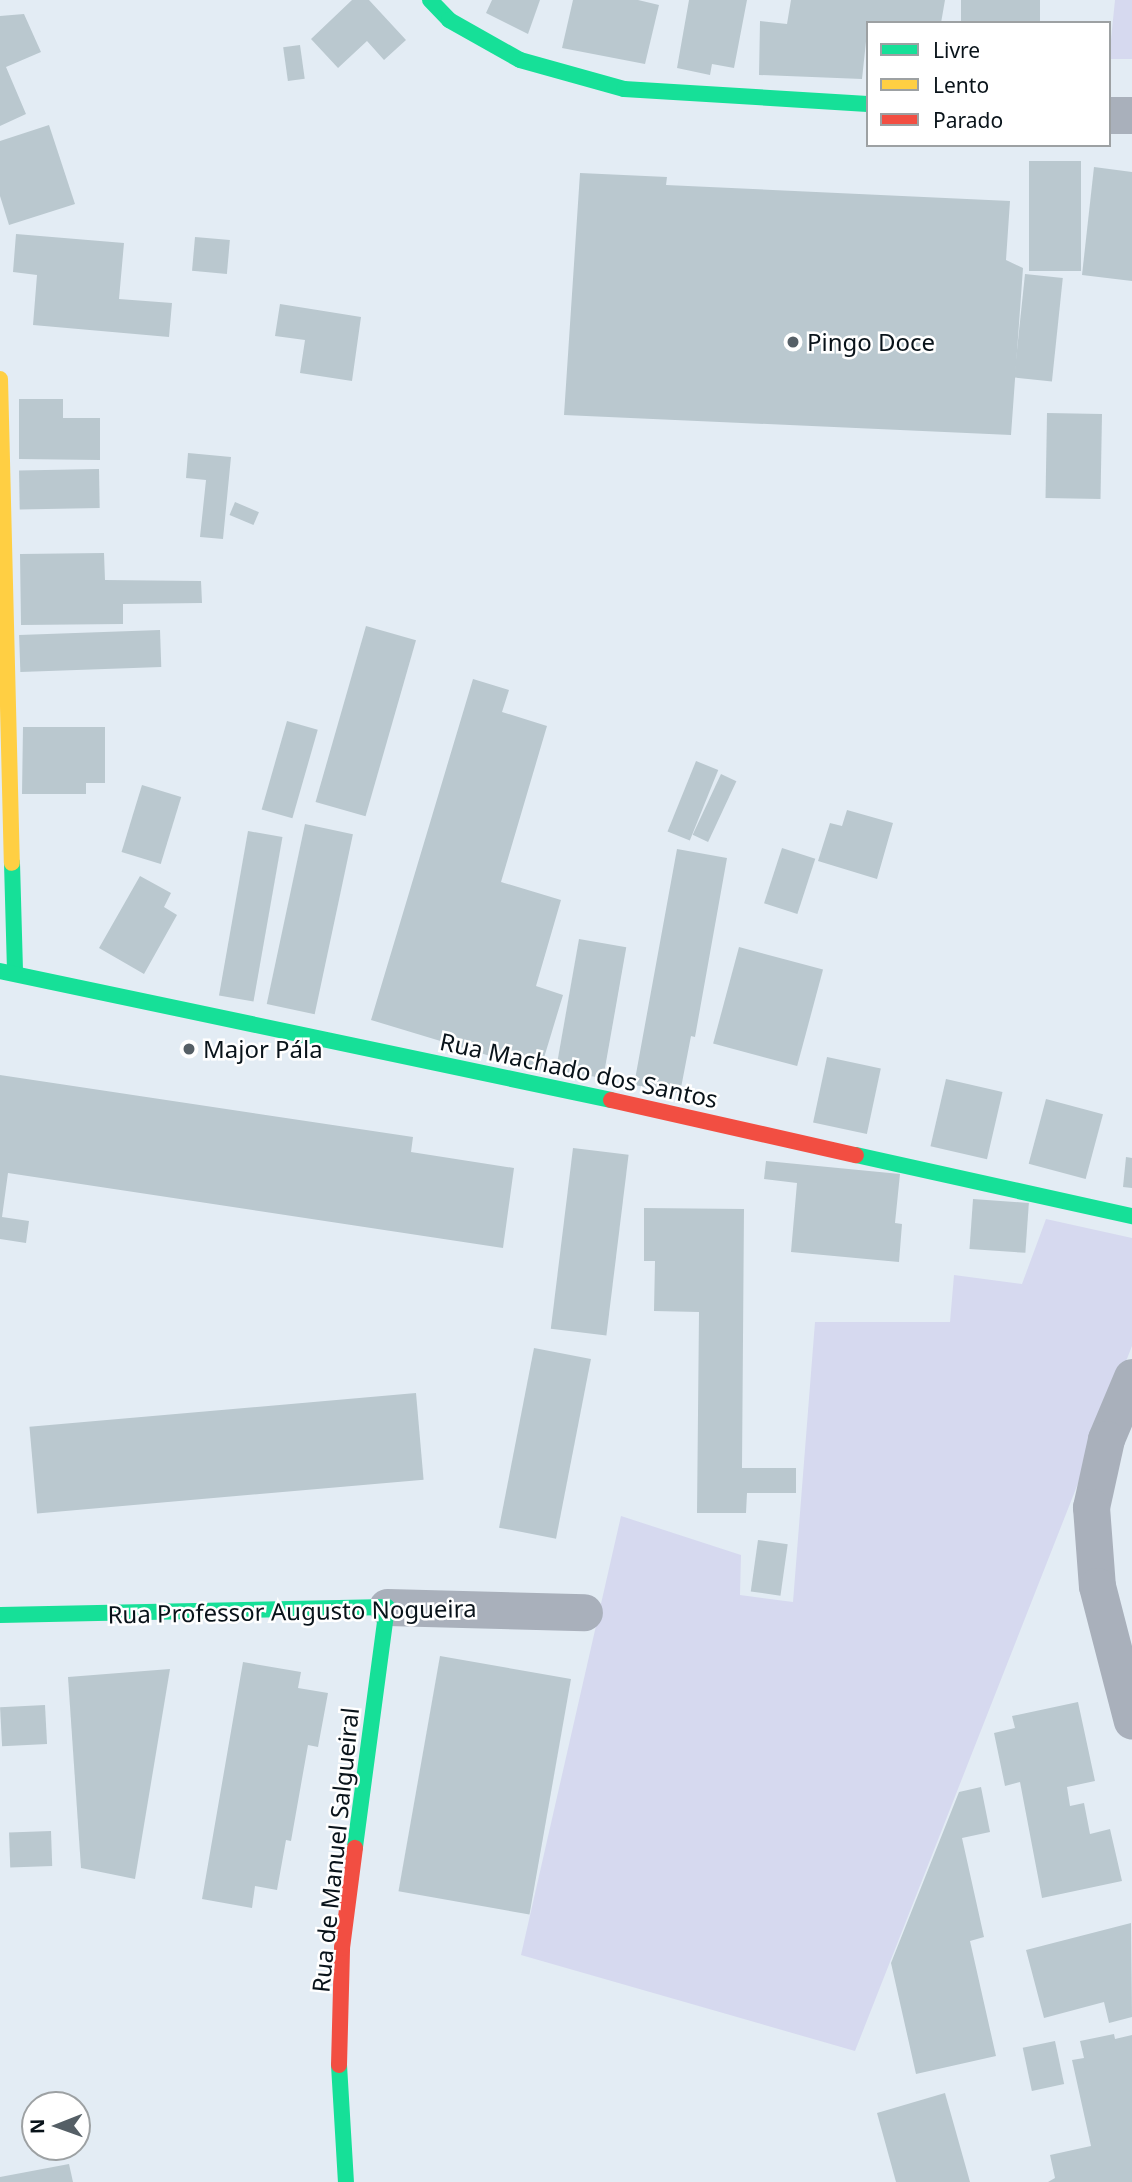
<!DOCTYPE html>
<html>
<head>
<meta charset="utf-8">
<style>
	body { margin:0 }
	#map { position:relative; width:1132px; height:2182px; overflow:hidden; background:#e3ecf4; font-family:"Noto Sans",sans-serif }
	div>[style] { position:absolute }
	[style*='--x'] { left:calc(var(--x)*1px); top:calc(var(--y)*1px); width:calc(var(--w)*1px); rotate:calc(var(--a)*1deg) }
	.green>* { inset:0; background:#d6d9ef }
	.building>* { inset:0; background:#bac8cf; transform-origin:0 0 }
	.street>* { height:37px; margin:-18.5px; padding:0 18.5px; transform-origin:18.5px; border-radius:18.5px; background:#a9b0bb }
	.fast>* { height:16px; margin:-8px; padding:0 8px; transform-origin:8px; border-radius:8px; background:#16e098 }
	.slow>* { height:16px; margin:-8px; padding:0 8px; transform-origin:8px; border-radius:8px; background:#ffcf43 }
	.jam>* { height:16px; margin:-8px; padding:0 8px; transform-origin:8px; border-radius:8px; background:#f24e42 }
	.dots>* { width:19px; height:19px; translate:-50% -50%; box-sizing:border-box; border:4px solid #fff; border-radius:50% }
	span { translate:-50% -50%; white-space:nowrap; text-align:center; line-height:1.15; -webkit-text-stroke:5px #fff; paint-order:stroke }
	.poi-label { font-size:24px; color:#09131a }
	.left { translate:0 -50%; text-align:left }
	.street-label { font-size:24px; color:#09131a }
	.legend { position:absolute; left:866px; top:21px; width:245px; height:126px; box-sizing:border-box; background:#fff; border:2px solid #9da1a3; margin:0; padding:9px 12px; list-style:none; font-size:21px; color:#09131a }
	.legend li { display:flex; align-items:center; gap:14px; height:35px }
	.legend b { width:35px; border:2px solid #9da1a3 }
	.north { position:absolute; left:21px; top:2091px; width:70px; height:70px; box-sizing:border-box; background:#fff; border:2px solid #9da1a3; border-radius:50%; rotate:269deg; font-size:19px; font-weight:700; line-height:28px; text-align:center; color:#09131a }
	.north::after { content:''; display:block; margin:auto; width:24px; height:32px; background:#555f66; clip-path:polygon(50% 0,100% 100%,50% 72%,0 100%) }
</style>
</head>
<body>
<div id="map">
	<div class="green">
		<i style="clip-path:polygon(1115px 0,1132px 0,1132px 59px,1109px 59px)"></i>
		<i style="clip-path:polygon(1046px 1219px,1132px 1238px,1132px 1346px,855px 2051px,521px 1955px,621px 1516px,741px 1555px,740px 1595px,793px 1602px,815px 1322px,950px 1322px,954px 1275px,1022px 1284px)"></i>
	</div>
	<div class="building">
		<i style="clip-path:polygon(352px 0,369px 0,406px 40px,384px 60px,367px 41px,338px 68px,311px 39px)"></i>
		<i style="clip-path:polygon(492px 0,540px 0,528px 34px,486px 13px)"></i>
		<i style="clip-path:polygon(573px 0,638px 0,659px 5px,645px 64px,562px 48px)"></i>
		<i style="clip-path:polygon(689px 0,747px 0,734px 68px,712px 64px,710px 75px,677px 68px)"></i>
		<i style="clip-path:polygon(791px 0,945px 0,941px 23px,868px 23px,862px 79px,759px 75px,760px 21px,787px 24px)"></i>
		<i style="left:961px;top:0;width:79px;height:23px"></i>
		<i style="clip-path:polygon(24px 14px,41px 52px,6px 67px,26px 114px,0 126px,0 16px)"></i>
		<i style="left:300px;top:45px;width:34px;height:17px;rotate:82deg"></i>
		<i style="clip-path:polygon(49px 125px,75px 204px,9px 225px,0 196px,0 141px)"></i>
		<i style="left:1029px;top:161px;width:52px;height:110px"></i>
		<i style="clip-path:polygon(1094px 167px,1132px 172px,1132px 281px,1082px 275px)"></i>
		<i style="clip-path:polygon(580px 173px,667px 177px,666px 185px,1010px 201px,1006px 260px,1023px 268px,1011px 435px,564px 415px)"></i>
		<i style="clip-path:polygon(16px 234px,124px 243px,119px 299px,172px 303px,169px 337px,33px 325px,37px 275px,13px 272px)"></i>
		<i style="left:195px;top:237px;width:35px;height:34px;rotate:5deg"></i>
		<i style="left:1025px;top:274px;width:38px;height:104px;rotate:6deg"></i>
		<i style="clip-path:polygon(280px 304px,361px 317px,352px 381px,300px 373px,305px 340px,275px 336px)"></i>
		<i style="clip-path:polygon(19px 399px,63px 399px,63px 418px,100px 418px,100px 460px,19px 459px)"></i>
		<i style="left:1047px;top:413px;width:55px;height:85px;rotate:1deg"></i>
		<i style="clip-path:polygon(188px 453px,231px 457px,223px 539px,200px 537px,206px 480px,186px 478px)"></i>
		<i style="left:99px;top:469px;width:39px;height:80px;rotate:89deg"></i>
		<i style="left:235px;top:502px;width:26px;height:14px;rotate:23deg"></i>
		<i style="clip-path:polygon(104px 553px,105px 580px,201px 581px,202px 603px,123px 604px,123px 624px,21px 625px,20px 554px)"></i>
		<i style="left:366px;top:626px;width:52px;height:183px;rotate:16deg"></i>
		<i style="left:160px;top:630px;width:37px;height:141px;rotate:88deg"></i>
		<i style="clip-path:polygon(473px 679px,509px 690px,502px 712px,547px 726px,501px 882px,561px 900px,536px 986px,563px 995px,540px 1071px,371px 1020px)"></i>
		<i style="left:287px;top:721px;width:32px;height:92px;rotate:16deg"></i>
		<i style="clip-path:polygon(23px 727px,105px 727px,105px 783px,86px 783px,86px 794px,22px 794px)"></i>
		<i style="left:696px;top:761px;width:24px;height:76px;rotate:22deg"></i>
		<i style="left:721px;top:774px;width:17px;height:67px;rotate:25deg"></i>
		<i style="left:142px;top:785px;width:41px;height:70px;rotate:17deg"></i>
		<i style="clip-path:polygon(847px 810px,893px 823px,877px 879px,818px 861px,830px 823px,842px 826px)"></i>
		<i style="left:305px;top:824px;width:49px;height:184px;rotate:12deg"></i>
		<i style="left:248px;top:831px;width:35px;height:167px;rotate:10deg"></i>
		<i style="left:782px;top:848px;width:35px;height:58px;rotate:18deg"></i>
		<i style="clip-path:polygon(677px 849px,727px 858px,695px 1037px,691px 1036px,680px 1093px,634px 1085px)"></i>
		<i style="clip-path:polygon(140px 876px,171px 893px,164px 907px,177px 915px,144px 974px,99px 948px)"></i>
		<i style="left:579px;top:939px;width:48px;height:133px;rotate:10deg"></i>
		<i style="left:739px;top:947px;width:87px;height:100px;rotate:15deg"></i>
		<i style="left:827px;top:1057px;width:55px;height:67px;rotate:12deg"></i>
		<i style="clip-path:polygon(0 1075px,413px 1137px,411px 1152px,514px 1168px,503px 1248px,8px 1173px,2px 1217px,29px 1221px,26px 1243px,0 1239px)"></i>
		<i style="left:946px;top:1079px;width:58px;height:69px;rotate:13deg"></i>
		<i style="left:1046px;top:1099px;width:59px;height:67px;rotate:15deg"></i>
		<i style="left:573px;top:1148px;width:56px;height:182px;rotate:7deg"></i>
		<i style="clip-path:polygon(1126px 1157px,1132px 1158px,1132px 1188px,1123px 1187px)"></i>
		<i style="clip-path:polygon(766px 1161px,900px 1174px,895px 1223px,902px 1224px,899px 1262px,791px 1252px,797px 1183px,764px 1179px)"></i>
		<i style="left:973px;top:1199px;width:56px;height:50px;rotate:4deg"></i>
		<i style="clip-path:polygon(644px 1208px,744px 1209px,742px 1468px,796px 1468px,796px 1493px,747px 1493px,746px 1513px,697px 1513px,699px 1312px,654px 1311px,655px 1261px,644px 1261px)"></i>
		<i style="left:534px;top:1348px;width:58px;height:183px;rotate:11deg"></i>
		<i style="left:416px;top:1393px;width:87px;height:388px;rotate:85deg"></i>
		<i style="left:758px;top:1540px;width:30px;height:52px;rotate:8deg"></i>
		<i style="left:440px;top:1656px;width:133px;height:239px;rotate:10deg"></i>
		<i style="clip-path:polygon(243px 1662px,301px 1672px,298px 1688px,328px 1693px,318px 1747px,308px 1745px,291px 1841px,286px 1840px,277px 1890px,255px 1886px,252px 1908px,202px 1899px)"></i>
		<i style="clip-path:polygon(170px 1669px,135px 1879px,81px 1868px,68px 1677px)"></i>
		<i style="clip-path:polygon(1078px 1702px,1095px 1781px,1067px 1787px,1070px 1806px,1084px 1803px,1090px 1834px,1110px 1829px,1122px 1881px,1042px 1898px,1020px 1782px,1005px 1786px,994px 1733px,1015px 1728px,1012px 1716px)"></i>
		<i style="left:45px;top:1705px;width:39px;height:45px;rotate:87deg"></i>
		<i style="clip-path:polygon(981px 1787px,990px 1832px,962px 1838px,984px 1937px,970px 1941px,996px 2056px,916px 2074px,891px 1963px,959px 1792px)"></i>
		<i style="left:51px;top:1831px;width:35px;height:42px;rotate:88deg"></i>
		<i style="clip-path:polygon(1131px 1923px,1132px 2017px,1109px 2023px,1104px 2002px,1044px 2018px,1026px 1950px)"></i>
		<i style="clip-path:polygon(1114px 2034px,1115px 2039px,1132px 2035px,1132px 2182px,1048px 2182px,1055px 2178px,1050px 2155px,1091px 2146px,1072px 2060px,1084px 2058px,1080px 2041px)"></i>
		<i style="left:1055px;top:2041px;width:44px;height:33px;rotate:78deg"></i>
		<i style="clip-path:polygon(945px 2093px,970px 2182px,896px 2182px,877px 2113px)"></i>
		<i style="clip-path:polygon(69px 2164px,73px 2182px,0 2182px,0 2177px)"></i>
	</div>
	<div class="street">
		<i style="--x:1109;--y:115;--w:23;--a:0"></i>
		<i style="--x:1132;--y:1377;--w:67;--a:112.8"></i>
		<i style="--x:1106;--y:1439;--w:70;--a:102.4"></i>
		<i style="--x:1091;--y:1507;--w:79;--a:85.7"></i>
		<i style="--x:1097;--y:1586;--w:139;--a:75.5"></i>
		<i style="--x:387;--y:1607;--w:197;--a:1.5"></i>
	</div>
	<div class="fast">
		<i style="--x:430;--y:0;--w:28;--a:46"></i>
		<i style="--x:449;--y:20;--w:81;--a:29.4"></i>
		<i style="--x:520;--y:60;--w:108;--a:15.6"></i>
		<i style="--x:624;--y:89;--w:244;--a:3.5"></i>
		<i style="--x:12;--y:863;--w:110;--a:88.4"></i>
		<i style="--x:0;--y:971;--w:624;--a:11.92"></i>
		<i style="--x:856;--y:1155;--w:283;--a:12.5"></i>
		<i style="--x:0;--y:1615;--w:387;--a:-1.2"></i>
		<i style="--x:387;--y:1607;--w:243;--a:97.6"></i>
		<i style="--x:339;--y:2065;--w:117;--a:86.6"></i>
	</div>
	<div class="slow">
		<i style="--x:0;--y:379;--w:484;--a:88.6"></i>
	</div>
	<div class="jam">
		<i style="--x:611;--y:1100;--w:251;--a:12.7"></i>
		<i style="--x:339;--y:2065;--w:117;--a:-88.5"></i>
		<i style="--x:342;--y:1948;--w:101;--a:-82.6"></i>
	</div>
	<div class="dots">
		<i style="left:793px;top:342px;background:#555f66"></i>
		<i style="left:189px;top:1049px;background:#555f66"></i>
	</div>
	<div class="poi-label">
		<span class="left" style="left:807px;top:342px">Pingo Doce</span>
		<span class="left" style="left:203px;top:1049px">Major Pála</span>
	</div>
	<div class="street-label">
		<span style="left:579px;top:1070px;rotate:12deg">Rua Machado dos Santos</span>
		<span style="left:292px;top:1611px;rotate:-1deg">Rua Professor Augusto Nogueira</span>
		<span style="left:335px;top:1850px;rotate:-84deg">Rua de Manuel Salgueiral</span>
	</div>
	<ul class="legend">
	<li><b style="height:9px;background:#16e098"></b>Livre</li>
	<li><b style="height:9px;background:#ffcf43"></b>Lento</li>
	<li><b style="height:9px;background:#f24e42"></b>Parado</li>
	</ul>
	<div class="north">N</div>
</div>
</body>
</html>
